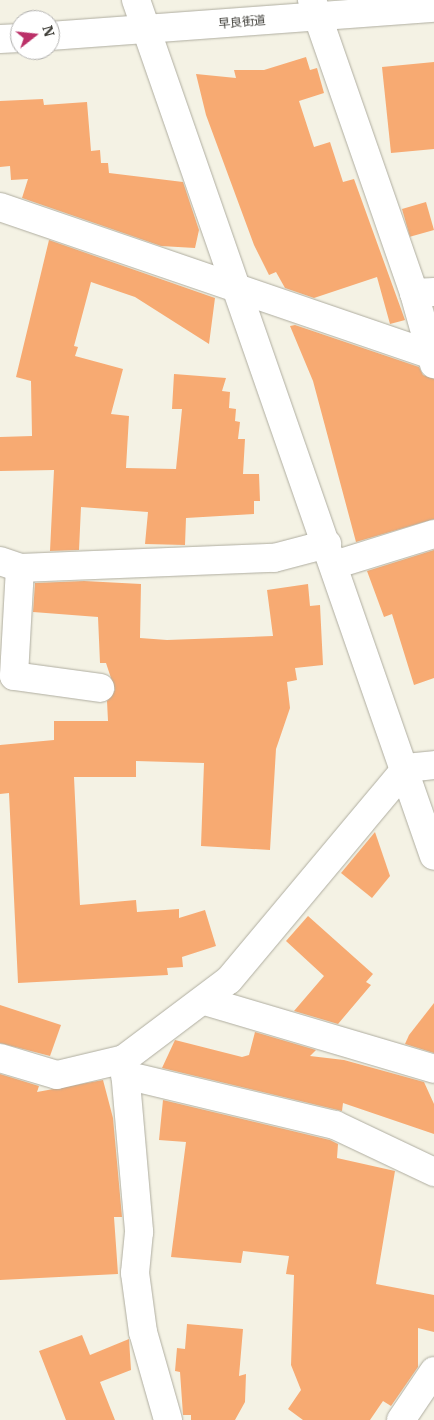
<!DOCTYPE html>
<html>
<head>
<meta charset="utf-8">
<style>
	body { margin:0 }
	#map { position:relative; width:434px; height:1420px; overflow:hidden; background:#f4f2e4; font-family:"IBM Plex Serif","Noto Sans JP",serif }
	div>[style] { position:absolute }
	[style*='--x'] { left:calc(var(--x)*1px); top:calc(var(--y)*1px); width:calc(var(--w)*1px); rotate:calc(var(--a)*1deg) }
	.building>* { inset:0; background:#f7aa72; transform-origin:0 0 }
	.roads { filter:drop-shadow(0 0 1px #afada0) drop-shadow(0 0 1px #afada0) }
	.minor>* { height:28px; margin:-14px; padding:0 14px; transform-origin:14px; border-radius:14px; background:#fff }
	.tertiary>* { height:28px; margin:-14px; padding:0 14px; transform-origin:14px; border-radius:14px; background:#fff }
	span { translate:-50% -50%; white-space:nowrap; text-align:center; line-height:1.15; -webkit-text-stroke:4px #fff; paint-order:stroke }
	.street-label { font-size:12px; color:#3e3d37 }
	.north { position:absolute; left:10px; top:10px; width:50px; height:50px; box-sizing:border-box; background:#fff; border:1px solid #b2b1af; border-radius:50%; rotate:74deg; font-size:14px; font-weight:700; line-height:20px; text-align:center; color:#3e3d37 }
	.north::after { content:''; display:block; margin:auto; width:18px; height:22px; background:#bb3068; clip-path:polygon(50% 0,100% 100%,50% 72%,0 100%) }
</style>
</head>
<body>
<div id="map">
	<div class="building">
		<i style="clip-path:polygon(306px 57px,310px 70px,317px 68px,324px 93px,299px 101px,314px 147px,330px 142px,343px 182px,354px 179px,405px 320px,390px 324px,377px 277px,314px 298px,285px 288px,276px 272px,269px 275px,254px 245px,206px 115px,196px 74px,236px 78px,234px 70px,264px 70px)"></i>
		<i style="clip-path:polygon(434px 62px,434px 149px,391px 153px,382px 67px)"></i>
		<i style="clip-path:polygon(43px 99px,44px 105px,87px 102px,91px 151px,100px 150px,101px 163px,108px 163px,109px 173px,183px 182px,199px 230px,195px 248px,161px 246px,22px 198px,28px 179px,11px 180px,10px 166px,0 167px,0 101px)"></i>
		<i style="left:426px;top:202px;width:29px;height:25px;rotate:74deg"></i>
		<i style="clip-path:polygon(49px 240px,215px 298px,209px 344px,135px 297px,91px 282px,74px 346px,78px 347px,75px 356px,123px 369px,111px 414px,129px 416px,126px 468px,176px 469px,182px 409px,172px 409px,174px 374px,226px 378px,222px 391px,230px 392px,229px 408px,236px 409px,235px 421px,240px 422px,238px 439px,245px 439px,243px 474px,259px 474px,260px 501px,254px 501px,254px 514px,186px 518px,185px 545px,145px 544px,148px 512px,81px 507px,79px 550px,50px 551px,54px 470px,0 471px,0 437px,32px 436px,31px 381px,16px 377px)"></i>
		<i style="clip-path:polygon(295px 325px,419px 367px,423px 375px,434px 379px,434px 519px,356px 542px,313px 381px,290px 326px)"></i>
		<i style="clip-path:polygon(434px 550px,434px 678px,414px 685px,392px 614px,384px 617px,367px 571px)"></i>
		<i style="clip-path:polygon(84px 581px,141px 584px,140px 638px,167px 640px,273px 636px,267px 590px,308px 584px,310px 606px,320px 605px,323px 665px,295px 668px,297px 680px,287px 682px,290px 708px,276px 749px,270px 850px,201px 846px,204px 763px,136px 761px,136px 777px,74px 777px,80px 905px,136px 900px,137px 912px,179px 909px,179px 918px,205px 910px,216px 946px,182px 957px,183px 967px,167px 968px,168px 975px,18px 983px,9px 793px,0 794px,0 745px,54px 740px,54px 721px,108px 721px,107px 701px,115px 690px,106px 663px,100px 663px,98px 617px,33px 612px,35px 583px)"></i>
		<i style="clip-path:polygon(375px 832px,390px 876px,372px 898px,341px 873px)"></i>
		<i style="clip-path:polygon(308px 916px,373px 974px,366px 982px,371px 985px,338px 1024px,294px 1011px,324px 976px,286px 941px)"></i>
		<i style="clip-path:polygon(434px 1003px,434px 1053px,405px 1044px,409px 1035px)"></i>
		<i style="clip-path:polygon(0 1005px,61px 1025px,50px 1056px,0 1043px)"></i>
		<i style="clip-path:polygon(255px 1032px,316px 1050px,310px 1056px,344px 1060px,424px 1082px,434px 1104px,434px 1134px,343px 1103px,342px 1111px,162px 1068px,175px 1040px,242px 1057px,249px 1055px)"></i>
		<i style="clip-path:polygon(0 1074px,39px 1086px,37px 1092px,103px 1080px,113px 1118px,122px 1217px,114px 1217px,118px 1274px,0 1280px)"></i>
		<i style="clip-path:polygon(163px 1100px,330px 1140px,338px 1144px,337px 1158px,395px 1171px,376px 1284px,434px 1295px,434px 1332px,418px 1328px,418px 1367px,391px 1406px,383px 1401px,370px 1420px,303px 1420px,288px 1409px,301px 1390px,291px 1365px,294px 1275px,286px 1274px,289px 1256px,243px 1251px,241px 1263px,171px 1257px,186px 1142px,159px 1140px)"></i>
		<i style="clip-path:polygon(187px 1324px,243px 1329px,239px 1376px,246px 1374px,245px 1402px,235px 1420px,191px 1420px,191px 1415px,183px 1415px,180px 1372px,175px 1371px,177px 1348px,185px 1349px)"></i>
		<i style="clip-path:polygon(82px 1335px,90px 1355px,129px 1339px,131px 1370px,100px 1382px,115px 1420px,66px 1420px,39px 1351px)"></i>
	</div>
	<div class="roads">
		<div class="minor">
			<i style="--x:0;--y:207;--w:459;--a:18.9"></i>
			<i style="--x:414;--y:293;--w:20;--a:-3"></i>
			<i style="--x:0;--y:561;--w:21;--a:19"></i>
			<i style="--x:20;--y:568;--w:254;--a:-2.3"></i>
			<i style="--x:274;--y:558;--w:55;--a:-14.8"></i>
			<i style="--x:334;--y:565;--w:105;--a:-17.2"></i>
			<i style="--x:20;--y:568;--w:108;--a:93.2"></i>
			<i style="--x:14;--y:676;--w:87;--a:7.9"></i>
			<i style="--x:205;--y:1001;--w:239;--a:16.5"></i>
			<i style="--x:0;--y:1058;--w:59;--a:16.6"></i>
			<i style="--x:57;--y:1075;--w:69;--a:-13.4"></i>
			<i style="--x:124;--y:1059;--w:131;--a:-37"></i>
			<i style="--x:229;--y:980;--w:276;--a:-50.1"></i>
			<i style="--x:406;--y:768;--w:28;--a:-6"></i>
			<i style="--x:124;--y:1059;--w:174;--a:85"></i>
			<i style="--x:139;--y:1232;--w:41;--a:95.6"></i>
			<i style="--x:135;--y:1273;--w:60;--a:82.3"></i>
			<i style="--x:143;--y:1332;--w:91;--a:74.1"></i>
			<i style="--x:125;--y:1075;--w:216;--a:13.4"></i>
			<i style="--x:335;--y:1125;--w:110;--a:25.4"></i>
			<i style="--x:401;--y:1420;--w:59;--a:-56"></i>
		</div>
		<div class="tertiary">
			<i style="--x:136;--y:0;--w:906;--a:70.81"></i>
			<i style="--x:312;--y:0;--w:310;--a:70.8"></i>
			<i style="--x:414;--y:293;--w:74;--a:74.3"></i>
			<i style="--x:50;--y:36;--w:385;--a:-4.2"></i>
			<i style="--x:0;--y:39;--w:20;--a:-3"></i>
		</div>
	</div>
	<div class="street-label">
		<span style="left:242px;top:22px;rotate:-5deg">早良街道</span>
	</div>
	<div class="north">N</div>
</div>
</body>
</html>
